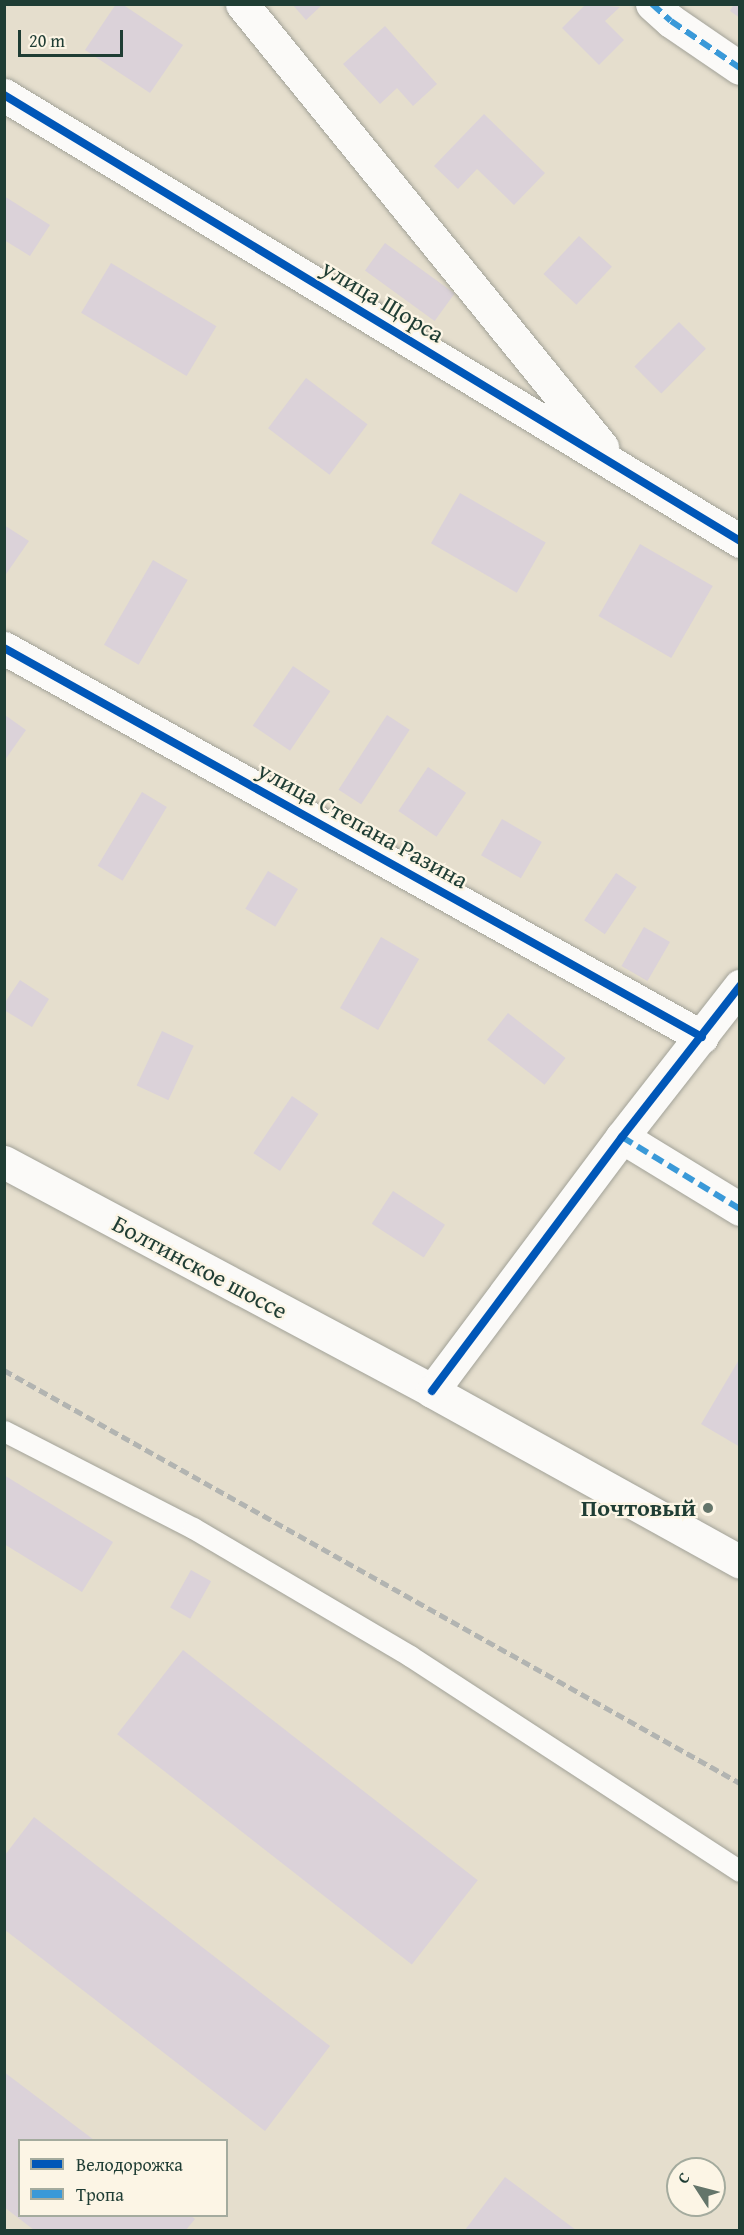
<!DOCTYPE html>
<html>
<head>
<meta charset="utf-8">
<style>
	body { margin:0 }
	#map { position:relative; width:744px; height:2235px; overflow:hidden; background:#e5decd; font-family:"Gentium Book Plus",serif }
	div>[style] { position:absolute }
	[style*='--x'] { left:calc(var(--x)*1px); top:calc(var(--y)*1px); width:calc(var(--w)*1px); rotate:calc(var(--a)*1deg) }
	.building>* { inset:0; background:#dbd2d9; transform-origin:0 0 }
	.roads { filter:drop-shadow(0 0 2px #a2a298) drop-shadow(0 0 2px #a2a298) }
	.lane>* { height:21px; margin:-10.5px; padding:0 10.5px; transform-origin:10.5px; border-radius:10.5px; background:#fbfaf8 }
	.street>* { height:33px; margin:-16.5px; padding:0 16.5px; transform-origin:16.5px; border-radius:16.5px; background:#fbfaf8 }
	.primary>* { height:33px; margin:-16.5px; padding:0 16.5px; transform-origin:16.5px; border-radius:16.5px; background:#fbfaf8 }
	.rail>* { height:4.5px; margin-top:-2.25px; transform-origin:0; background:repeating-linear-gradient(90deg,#b2b4b1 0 9px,transparent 0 13.5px) }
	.quiet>* { height:6px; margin-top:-3px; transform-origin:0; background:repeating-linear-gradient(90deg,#3a99d8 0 12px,transparent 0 18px) }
	.cycleway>* { height:8px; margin:-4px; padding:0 4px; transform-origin:4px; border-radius:4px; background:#0057b8 }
	.dots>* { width:16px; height:16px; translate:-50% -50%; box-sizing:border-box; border:3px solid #fcf5e5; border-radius:50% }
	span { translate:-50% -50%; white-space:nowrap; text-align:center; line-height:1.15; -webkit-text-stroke:4.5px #fcf5e5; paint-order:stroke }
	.street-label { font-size:24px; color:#1f3d34 }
	.poi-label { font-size:24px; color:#1f3d34; font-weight:700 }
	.right { translate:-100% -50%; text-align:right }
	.frame { position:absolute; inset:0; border:6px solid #1f3d34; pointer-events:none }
	.legend { position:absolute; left:18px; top:2139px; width:210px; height:78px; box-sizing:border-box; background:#fcf5e5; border:2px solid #a4ab9e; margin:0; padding:8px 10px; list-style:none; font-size:18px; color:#1f3d34 }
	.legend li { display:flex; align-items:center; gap:12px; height:30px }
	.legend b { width:30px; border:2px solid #a4ab9e }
	.north { position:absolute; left:666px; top:2157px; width:60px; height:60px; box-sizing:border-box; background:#fcf5e5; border:2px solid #a4ab9e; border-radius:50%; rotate:306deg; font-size:16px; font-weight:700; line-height:24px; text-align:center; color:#1f3d34 }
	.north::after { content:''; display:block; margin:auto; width:21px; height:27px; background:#64756a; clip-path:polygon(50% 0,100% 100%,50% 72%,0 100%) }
	.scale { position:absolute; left:18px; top:30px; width:105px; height:27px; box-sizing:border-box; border:3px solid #1f3d34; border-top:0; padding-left:8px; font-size:18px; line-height:21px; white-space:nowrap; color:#1f3d34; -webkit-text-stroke:4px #fcf5e5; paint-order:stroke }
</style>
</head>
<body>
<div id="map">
	<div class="building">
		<i style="clip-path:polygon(116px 4px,122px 4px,183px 45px,150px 93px,85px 50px)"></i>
		<i style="clip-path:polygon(292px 4px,323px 4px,306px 20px)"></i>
		<i style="clip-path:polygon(586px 4px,620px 7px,605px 21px,624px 40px,599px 65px,562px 28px)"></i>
		<i style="clip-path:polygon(734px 4px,740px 4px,740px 18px,730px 11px)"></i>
		<i style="clip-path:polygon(385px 26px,437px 84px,413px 106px,397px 88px,380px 104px,343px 64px)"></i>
		<i style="clip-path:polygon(484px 114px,545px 173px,514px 205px,477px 169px,458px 189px,434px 166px)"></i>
		<i style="clip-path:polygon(4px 196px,50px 225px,30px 256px,4px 240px)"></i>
		<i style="left:579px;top:236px;width:45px;height:52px;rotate:43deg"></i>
		<i style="left:385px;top:243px;width:86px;height:34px;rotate:36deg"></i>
		<i style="left:111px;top:263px;width:123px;height:58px;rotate:31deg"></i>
		<i style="left:679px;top:322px;width:38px;height:63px;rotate:45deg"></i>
		<i style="left:306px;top:378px;width:77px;height:63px;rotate:37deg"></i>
		<i style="left:460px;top:493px;width:99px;height:58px;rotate:30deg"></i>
		<i style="clip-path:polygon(4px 525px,29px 541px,4px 577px)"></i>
		<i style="left:640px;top:544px;width:84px;height:83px;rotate:30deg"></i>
		<i style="left:153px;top:560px;width:40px;height:98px;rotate:30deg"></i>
		<i style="left:293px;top:666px;width:45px;height:72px;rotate:34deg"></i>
		<i style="clip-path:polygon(5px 715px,26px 730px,5px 760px)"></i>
		<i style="left:387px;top:715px;width:27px;height:89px;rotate:33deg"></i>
		<i style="left:428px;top:767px;width:46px;height:53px;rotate:34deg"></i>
		<i style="left:142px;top:792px;width:29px;height:86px;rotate:31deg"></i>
		<i style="left:502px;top:819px;width:46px;height:42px;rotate:30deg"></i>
		<i style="left:268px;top:871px;width:35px;height:44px;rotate:31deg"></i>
		<i style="left:616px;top:873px;width:25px;height:57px;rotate:34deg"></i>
		<i style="left:644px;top:927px;width:30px;height:45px;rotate:30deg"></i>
		<i style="left:381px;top:937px;width:44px;height:82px;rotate:30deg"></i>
		<i style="clip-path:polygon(20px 980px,49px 999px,32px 1027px,4px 1010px,4px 1004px)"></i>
		<i style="left:508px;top:1013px;width:73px;height:34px;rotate:38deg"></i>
		<i style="left:162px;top:1031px;width:35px;height:60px;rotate:25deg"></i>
		<i style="left:292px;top:1096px;width:32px;height:69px;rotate:34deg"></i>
		<i style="left:393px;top:1191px;width:62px;height:39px;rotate:33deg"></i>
		<i style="clip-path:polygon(740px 1358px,740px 1447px,701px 1424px)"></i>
		<i style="clip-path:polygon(4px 1475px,113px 1542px,82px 1592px,4px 1544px)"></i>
		<i style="left:191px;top:1570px;width:23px;height:43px;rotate:29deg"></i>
		<i style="left:183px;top:1650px;width:374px;height:107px;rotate:38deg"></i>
		<i style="clip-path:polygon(34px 1817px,330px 2046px,265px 2131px,5px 1930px,5px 1855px)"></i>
		<i style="clip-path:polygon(4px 2072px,94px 2140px,20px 2140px,20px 2216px,191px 2216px,195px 2219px,186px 2230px,34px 2230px,4px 2207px)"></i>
		<i style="clip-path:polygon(505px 2177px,576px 2230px,465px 2230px)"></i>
	</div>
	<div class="roads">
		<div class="lane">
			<i style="--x:4;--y:1431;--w:212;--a:27.2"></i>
			<i style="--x:193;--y:1528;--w:252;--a:30.5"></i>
			<i style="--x:410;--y:1656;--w:394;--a:33.1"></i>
		</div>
		<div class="street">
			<i style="--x:242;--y:4;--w:571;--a:50.9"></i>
			<i style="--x:652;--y:4;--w:25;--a:42"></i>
			<i style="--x:671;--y:21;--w:83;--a:34.3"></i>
			<i style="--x:4;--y:95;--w:861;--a:31.21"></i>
			<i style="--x:4;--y:648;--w:799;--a:29.13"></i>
			<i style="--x:622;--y:1137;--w:138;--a:31.4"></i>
			<i style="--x:432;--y:1391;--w:317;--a:-53.2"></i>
			<i style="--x:622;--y:1137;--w:192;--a:-52"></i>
		</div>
		<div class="primary">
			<i style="--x:4;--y:1162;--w:485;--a:28.1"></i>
			<i style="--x:432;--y:1391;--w:352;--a:29"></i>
		</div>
	</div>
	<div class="rail">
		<i style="--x:4;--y:1370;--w:844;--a:29.3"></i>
	</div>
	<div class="quiet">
		<i style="--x:652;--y:4;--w:25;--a:42"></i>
		<i style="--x:671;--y:21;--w:83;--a:34.3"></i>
		<i style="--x:622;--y:1137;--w:138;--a:31.4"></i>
	</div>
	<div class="cycleway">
		<i style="--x:4;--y:95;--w:861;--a:31.21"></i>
		<i style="--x:4;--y:648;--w:799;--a:29.13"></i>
		<i style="--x:432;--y:1391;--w:317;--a:-53.2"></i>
		<i style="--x:622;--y:1137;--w:192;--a:-52"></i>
	</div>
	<div class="dots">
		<i style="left:708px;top:1508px;background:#64756a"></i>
	</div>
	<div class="street-label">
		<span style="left:383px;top:301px;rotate:31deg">улица Щорса</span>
		<span style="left:363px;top:825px;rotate:29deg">улица Степана Разина</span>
		<span style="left:200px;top:1267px;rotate:28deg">Болтинское шоссе</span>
	</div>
	<div class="poi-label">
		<span class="right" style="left:696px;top:1508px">Почтовый</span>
	</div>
	<div class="frame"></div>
	<ul class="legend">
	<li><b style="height:8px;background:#0057b8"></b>Велодорожка</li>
	<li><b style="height:8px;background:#3a99d8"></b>Тропа</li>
	</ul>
	<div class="north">С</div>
	<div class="scale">20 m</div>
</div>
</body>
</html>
